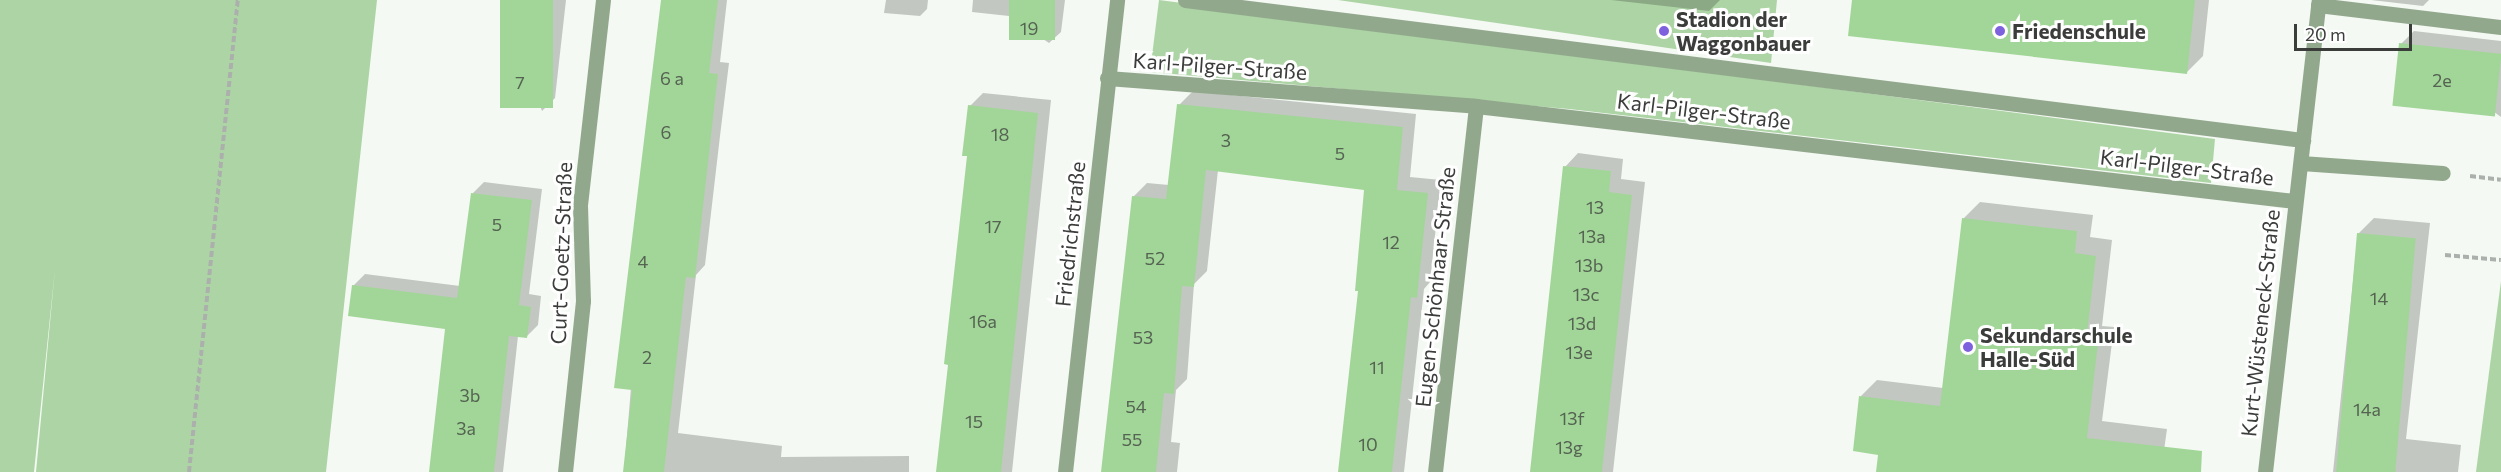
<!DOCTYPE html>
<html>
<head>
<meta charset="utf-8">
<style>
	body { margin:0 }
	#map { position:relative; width:2501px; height:472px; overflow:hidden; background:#f4f9f3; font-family:Commissioner,sans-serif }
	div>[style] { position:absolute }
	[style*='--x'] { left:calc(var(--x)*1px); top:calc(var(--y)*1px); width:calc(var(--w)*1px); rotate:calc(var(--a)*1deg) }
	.green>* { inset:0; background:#add4a5 }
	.shadow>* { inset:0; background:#0003 }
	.building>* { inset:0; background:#a2d698; transform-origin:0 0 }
	.path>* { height:4px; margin-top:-2px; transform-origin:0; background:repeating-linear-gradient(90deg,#acb0ac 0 6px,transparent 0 9px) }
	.service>* { height:15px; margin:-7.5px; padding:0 7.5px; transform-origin:7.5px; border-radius:7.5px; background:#92a88d }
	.minor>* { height:15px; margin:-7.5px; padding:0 7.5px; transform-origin:7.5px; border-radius:7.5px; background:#92a88d }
	.dots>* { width:16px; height:16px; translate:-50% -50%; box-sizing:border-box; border:3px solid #fff; border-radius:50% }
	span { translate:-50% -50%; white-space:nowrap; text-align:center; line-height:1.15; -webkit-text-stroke:6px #fff; paint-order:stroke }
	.number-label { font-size:18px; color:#556352 }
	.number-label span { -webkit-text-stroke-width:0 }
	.poi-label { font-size:21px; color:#3b3d3b; font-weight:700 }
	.left { translate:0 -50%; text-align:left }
	.street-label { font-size:21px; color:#3b3d3b }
	.scale { position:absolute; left:2294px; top:24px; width:118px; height:27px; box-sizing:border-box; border:3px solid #3b3d3b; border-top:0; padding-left:8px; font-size:18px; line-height:21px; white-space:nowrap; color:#3b3d3b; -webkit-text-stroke:4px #fff; paint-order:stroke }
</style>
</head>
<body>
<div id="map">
	<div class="green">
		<i style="clip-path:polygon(0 0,377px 0,326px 472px,36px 472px,55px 269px,34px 472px,0 472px)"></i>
		<i style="clip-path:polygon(1159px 0,2215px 139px,2211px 183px,1569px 109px,1150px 72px)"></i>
		<i style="clip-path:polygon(1338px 0,1777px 0,1771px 63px)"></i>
		<i style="clip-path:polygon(2501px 281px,2501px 472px,2476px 472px)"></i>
	</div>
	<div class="shadow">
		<i style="clip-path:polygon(502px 0,566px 0,555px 98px,542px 111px)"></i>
		<i style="clip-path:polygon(663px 0,727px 0,720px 62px,729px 63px,720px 136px,705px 265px,696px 275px,678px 433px,782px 446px,781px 457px,909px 456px,909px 472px,624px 472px)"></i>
		<i style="clip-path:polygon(886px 0,928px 0,927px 9px,920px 16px,884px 13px)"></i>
		<i style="clip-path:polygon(973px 0,1065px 0,1061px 32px,1049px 43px,1009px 16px,972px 12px)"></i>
		<i style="clip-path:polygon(1611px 0,1720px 0,1709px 11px)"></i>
		<i style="clip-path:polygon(1854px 0,2209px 0,2203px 56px,2186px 73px)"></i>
		<i style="clip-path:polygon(2371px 0,2429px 0,2423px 6px)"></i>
		<i style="clip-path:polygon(2414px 31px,2501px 41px,2501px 117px,2401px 44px)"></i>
		<i style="clip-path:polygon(1193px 91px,1416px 114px,1410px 177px,1441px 180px,1430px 282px,1424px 289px,1404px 472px,1340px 472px,1360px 290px,1366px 188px,1218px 170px,1207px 271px,1194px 284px,1187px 379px,1176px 390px,1171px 442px,1180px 443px,1177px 472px,1102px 472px,1133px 197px,1147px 183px,1169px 185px,1179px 105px)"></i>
		<i style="clip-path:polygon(983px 93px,1051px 100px,1012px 472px,938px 472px,969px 155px,970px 106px)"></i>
		<i style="clip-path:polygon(1578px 153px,1623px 159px,1621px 179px,1645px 182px,1613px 472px,1531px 472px,1565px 167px)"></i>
		<i style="clip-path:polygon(484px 182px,542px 189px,529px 294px,541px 296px,538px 325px,526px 337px,518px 336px,503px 472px,430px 472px,446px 328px,353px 286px,365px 274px,460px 286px,473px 193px)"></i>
		<i style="clip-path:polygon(1980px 202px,2093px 215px,2090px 237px,2112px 240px,2102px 326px,2114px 327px,2102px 421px,2167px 429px,2161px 472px,1877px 472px,1880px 453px,1861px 396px,1877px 380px,1943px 388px,1964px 218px)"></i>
		<i style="clip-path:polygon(2374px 218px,2430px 223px,2406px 439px,2461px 445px,2458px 472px,2333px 472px,2358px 234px)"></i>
	</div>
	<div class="building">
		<i style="left:500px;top:0;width:53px;height:108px"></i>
		<i style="clip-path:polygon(661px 0,718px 0,709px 73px,718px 74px,695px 278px,686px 277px,664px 472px,623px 472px,632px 390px,614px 388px)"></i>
		<i style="left:1009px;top:0;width:46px;height:40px"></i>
		<i style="clip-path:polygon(1852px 0,2195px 0,2187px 74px,1848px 36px)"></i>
		<i style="left:2399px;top:43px;width:103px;height:63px;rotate:6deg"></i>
		<i style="clip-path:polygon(1177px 104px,1403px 127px,1397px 190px,1428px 193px,1417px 298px,1411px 297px,1392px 472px,1338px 472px,1358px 291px,1355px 291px,1364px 190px,1206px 170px,1194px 287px,1182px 286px,1174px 394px,1164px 393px,1156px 472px,1101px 472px,1132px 196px,1166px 199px)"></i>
		<i style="clip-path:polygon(968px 105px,1038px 113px,1001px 472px,936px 472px,948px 365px,944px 364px,967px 156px,962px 156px)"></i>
		<i style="clip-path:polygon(1563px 166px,1611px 171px,1609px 192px,1632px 195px,1602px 472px,1530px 472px)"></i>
		<i style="clip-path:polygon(471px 193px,532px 200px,519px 305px,531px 307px,527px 338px,509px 336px,494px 472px,429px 472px,445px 329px,348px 316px,352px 285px,457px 298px)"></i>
		<i style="clip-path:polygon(1962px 218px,2077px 231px,2075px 253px,2096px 256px,2086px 342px,2098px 343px,2087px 438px,2202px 451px,2201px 472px,1876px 472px,1878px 455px,1853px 451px,1859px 396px,1940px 406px)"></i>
		<i style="left:2357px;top:233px;width:59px;height:240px;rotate:5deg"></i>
	</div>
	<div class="path">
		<i style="--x:2470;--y:176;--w:31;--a:7"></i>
		<i style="--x:2445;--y:255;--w:56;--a:5.1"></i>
		<i style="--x:189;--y:472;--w:475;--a:-84.1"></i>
	</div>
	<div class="service">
		<i style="--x:2318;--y:5;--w:184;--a:6.9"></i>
	</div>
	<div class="minor">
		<i style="--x:1185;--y:0;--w:1127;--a:7.14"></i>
		<i style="--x:1107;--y:78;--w:370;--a:4.3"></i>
		<i style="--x:1476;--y:106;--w:824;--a:6.62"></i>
		<i style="--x:2301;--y:163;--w:142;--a:4"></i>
		<i style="--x:565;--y:472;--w:172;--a:-84"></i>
		<i style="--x:583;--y:301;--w:96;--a:-91.8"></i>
		<i style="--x:580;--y:205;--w:206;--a:-83.6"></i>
		<i style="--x:1065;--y:472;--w:475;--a:-83.7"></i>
		<i style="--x:1435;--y:472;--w:368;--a:-83.6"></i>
		<i style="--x:2265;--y:472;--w:475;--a:-83.5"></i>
	</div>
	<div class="dots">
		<i style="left:1664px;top:31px;background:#7e61dc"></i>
		<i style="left:2000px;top:31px;background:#7e61dc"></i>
		<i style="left:1968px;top:347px;background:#7e61dc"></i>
	</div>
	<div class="number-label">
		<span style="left:1029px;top:28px">19</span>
		<span style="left:672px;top:78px">6 a</span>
		<span style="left:2442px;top:80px">2e</span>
		<span style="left:520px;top:82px">7</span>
		<span style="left:666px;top:132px">6</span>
		<span style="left:1000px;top:134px">18</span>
		<span style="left:1226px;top:140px">3</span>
		<span style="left:1340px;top:153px">5</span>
		<span style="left:1595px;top:207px">13</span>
		<span style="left:497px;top:224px">5</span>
		<span style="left:993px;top:226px">17</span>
		<span style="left:1592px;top:236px">13a</span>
		<span style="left:1391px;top:242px">12</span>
		<span style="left:1155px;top:258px">52</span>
		<span style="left:643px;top:261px">4</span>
		<span style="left:1589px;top:265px">13b</span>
		<span style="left:1586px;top:294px">13c</span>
		<span style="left:2379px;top:298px">14</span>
		<span style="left:983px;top:321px">16a</span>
		<span style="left:1582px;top:323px">13d</span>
		<span style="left:1143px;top:337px">53</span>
		<span style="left:1579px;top:352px">13e</span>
		<span style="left:647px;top:357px">2</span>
		<span style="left:1377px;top:367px">11</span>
		<span style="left:470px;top:395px">3b</span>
		<span style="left:1136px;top:406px">54</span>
		<span style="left:2367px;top:409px">14a</span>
		<span style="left:1572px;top:418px">13f</span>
		<span style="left:974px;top:421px">15</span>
		<span style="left:466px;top:428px">3a</span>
		<span style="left:1132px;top:439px">55</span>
		<span style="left:1368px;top:444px">10</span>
		<span style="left:1569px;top:447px">13g</span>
	</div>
	<div class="poi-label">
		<span class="left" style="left:1676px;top:31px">Stadion der<br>Waggonbauer</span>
		<span class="left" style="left:2012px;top:31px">Friedenschule</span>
		<span class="left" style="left:1980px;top:347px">Sekundarschule<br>Halle-Süd</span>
	</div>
	<div class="street-label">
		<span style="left:1220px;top:66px;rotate:4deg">Karl-Pilger-Straße</span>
		<span style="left:1704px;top:111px;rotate:7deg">Karl-Pilger-Straße</span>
		<span style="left:2187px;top:167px;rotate:7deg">Karl-Pilger-Straße</span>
		<span style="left:1070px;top:234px;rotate:-84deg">Friedrichstraße</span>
		<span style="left:561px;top:253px;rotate:-88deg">Curt-Goetz-Straße</span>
		<span style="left:1435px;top:287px;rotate:-84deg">Eugen-Schönhaar-Straße</span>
		<span style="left:2260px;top:323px;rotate:-84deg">Kurt-Wüsteneck-Straße</span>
	</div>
	<div class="scale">20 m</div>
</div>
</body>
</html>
